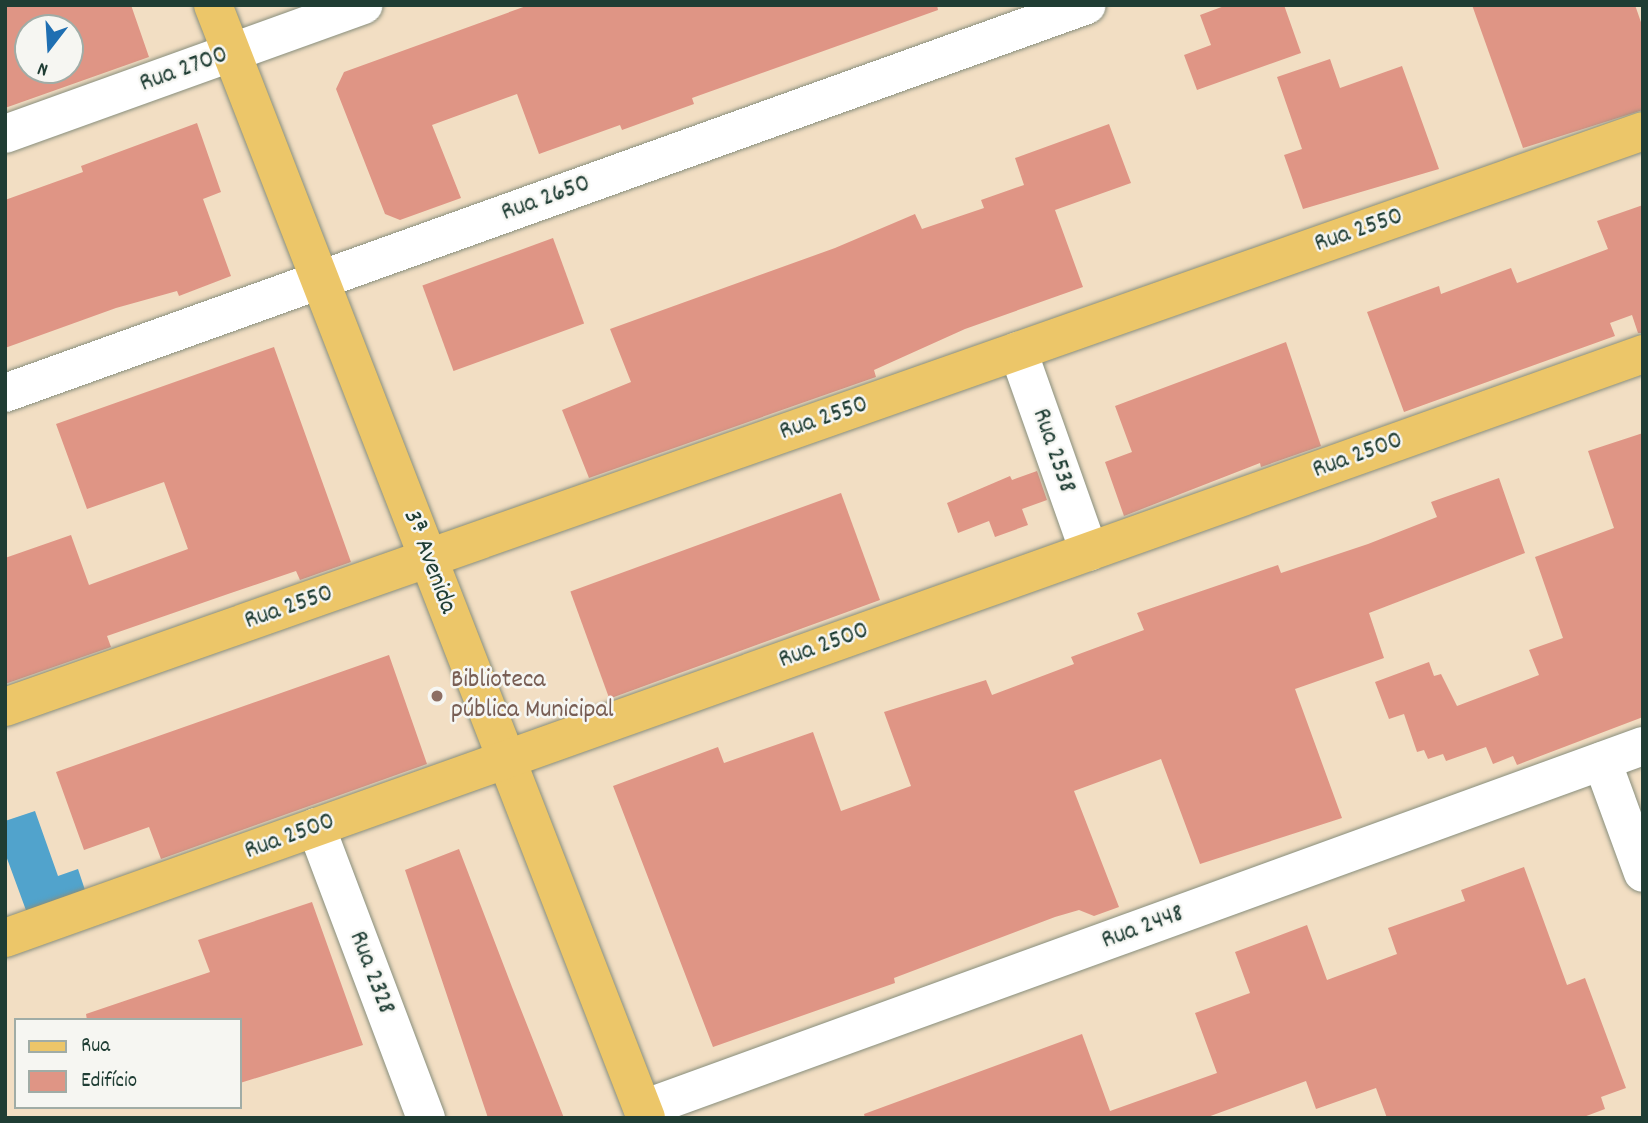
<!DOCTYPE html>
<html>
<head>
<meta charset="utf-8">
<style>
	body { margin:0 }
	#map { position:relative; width:1648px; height:1123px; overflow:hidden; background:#f2dec3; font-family:Dekko,sans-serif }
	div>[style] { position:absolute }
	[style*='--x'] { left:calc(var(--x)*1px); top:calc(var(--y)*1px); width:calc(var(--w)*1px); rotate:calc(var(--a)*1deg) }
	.water>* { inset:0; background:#51a3cc }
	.building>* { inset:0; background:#df9585; transform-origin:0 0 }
	.roads { filter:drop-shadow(0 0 2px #888e7c) drop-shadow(0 0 2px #888e7c) }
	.minor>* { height:38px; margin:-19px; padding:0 19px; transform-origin:19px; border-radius:19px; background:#fff }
	.major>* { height:38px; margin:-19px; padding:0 19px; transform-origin:19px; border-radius:19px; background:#ecc669 }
	.dots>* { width:19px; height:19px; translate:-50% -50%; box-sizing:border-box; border:4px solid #f6f6f2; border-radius:50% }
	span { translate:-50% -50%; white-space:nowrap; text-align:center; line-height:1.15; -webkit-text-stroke:5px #f6f6f2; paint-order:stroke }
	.street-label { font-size:26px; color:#1f3d34 }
	.education-label { font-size:26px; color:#785e54 }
	.left { translate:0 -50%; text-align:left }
	.frame { position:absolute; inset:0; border:7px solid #1f3d34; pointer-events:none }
	.legend { position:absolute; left:14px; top:1018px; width:228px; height:91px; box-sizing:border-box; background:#f6f6f2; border:2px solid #a0aca6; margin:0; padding:9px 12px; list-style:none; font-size:21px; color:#1f3d34 }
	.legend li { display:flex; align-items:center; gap:14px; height:35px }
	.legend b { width:35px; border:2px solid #a0aca6 }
	.north { position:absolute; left:14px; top:14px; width:70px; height:70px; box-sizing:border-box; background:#f6f6f2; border:2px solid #a0aca6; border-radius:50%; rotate:197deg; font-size:19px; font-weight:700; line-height:28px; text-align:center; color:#1f3d34 }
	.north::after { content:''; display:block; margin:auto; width:24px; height:32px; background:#1f6fb2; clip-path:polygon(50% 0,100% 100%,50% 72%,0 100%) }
</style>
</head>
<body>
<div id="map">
	<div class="water">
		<i style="clip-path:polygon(35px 811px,58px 876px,78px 869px,86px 893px,27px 913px,5px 853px,5px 821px)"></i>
	</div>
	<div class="building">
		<i style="clip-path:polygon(evenodd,5px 5px,131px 5px,149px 57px,5px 108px,5px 5px,28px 28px,70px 28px,70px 70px,28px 70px,28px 28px)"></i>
		<i style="clip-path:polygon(529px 5px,937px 5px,938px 10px,692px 98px,694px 104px,622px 130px,620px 125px,539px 154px,517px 94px,432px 125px,461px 198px,400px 220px,385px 214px,336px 89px,344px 72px)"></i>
		<i style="clip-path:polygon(1227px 5px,1284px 5px,1301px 53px,1197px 90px,1184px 55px,1211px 45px,1200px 15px)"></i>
		<i style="clip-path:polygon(1472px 5px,1635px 5px,1643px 28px,1643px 110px,1523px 148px)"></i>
		<i style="clip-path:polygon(1330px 59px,1340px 88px,1402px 66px,1439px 169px,1303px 209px,1284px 155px,1302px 149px,1277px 77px)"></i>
		<i style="clip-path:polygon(197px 123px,221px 192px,203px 199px,231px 276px,179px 296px,177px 291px,116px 308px,5px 348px,5px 200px,83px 172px,81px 166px)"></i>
		<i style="clip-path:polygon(1109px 124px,1131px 183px,1055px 210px,1083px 287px,965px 329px,874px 370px,876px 377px,589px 478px,562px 410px,631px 382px,610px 329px,835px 248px,915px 214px,922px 229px,984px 208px,981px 200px,1024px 185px,1015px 158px)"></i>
		<i style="clip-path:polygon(1643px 205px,1643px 333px,1638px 333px,1632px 315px,1610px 323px,1615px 336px,1404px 412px,1367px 312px,1439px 286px,1441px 294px,1511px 268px,1517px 283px,1608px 249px,1597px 221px)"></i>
		<i style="left:553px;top:238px;width:91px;height:139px;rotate:70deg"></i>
		<i style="clip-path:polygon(1286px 342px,1321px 446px,1261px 467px,1260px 463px,1124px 516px,1105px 462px,1132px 452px,1115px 406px)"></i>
		<i style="clip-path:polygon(274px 347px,351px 562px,300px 580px,296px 571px,228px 594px,107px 636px,111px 647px,5px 684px,5px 558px,71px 535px,89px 585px,188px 549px,164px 482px,87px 509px,56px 424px)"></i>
		<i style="clip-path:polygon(1643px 433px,1643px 717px,1517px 765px,1513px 756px,1493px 764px,1486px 747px,1446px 761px,1443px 754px,1428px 759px,1424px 750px,1417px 752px,1404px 714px,1389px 719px,1375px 682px,1429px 662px,1434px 676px,1441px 674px,1457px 706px,1539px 675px,1529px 650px,1563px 638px,1535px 557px,1614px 528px,1588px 451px)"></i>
		<i style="clip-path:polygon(1037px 471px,1047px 500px,1022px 509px,1028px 525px,995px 537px,989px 521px,958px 533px,947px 503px,1010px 476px,1012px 480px)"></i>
		<i style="clip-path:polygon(1499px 478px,1525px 553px,1369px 613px,1384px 658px,1295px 689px,1342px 818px,1200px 864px,1161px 759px,1074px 791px,1119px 907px,1094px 916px,1079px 910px,1055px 917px,894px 978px,895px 983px,713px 1047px,613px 786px,718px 747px,724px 763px,813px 732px,841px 811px,911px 786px,884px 712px,986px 680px,992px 695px,1074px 664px,1071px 657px,1144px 630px,1137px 613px,1278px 565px,1281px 573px,1368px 544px,1437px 517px,1431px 502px)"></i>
		<i style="left:841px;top:493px;width:114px;height:288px;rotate:70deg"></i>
		<i style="clip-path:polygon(389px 655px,427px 764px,161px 859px,149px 827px,84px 850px,56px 772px)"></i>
		<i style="clip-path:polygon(459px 849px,512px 987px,564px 1118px,488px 1118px,405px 870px)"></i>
		<i style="clip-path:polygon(1524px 867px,1567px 985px,1585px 978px,1626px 1088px,1601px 1097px,1605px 1109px,1581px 1118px,1387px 1118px,1376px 1088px,1316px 1109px,1306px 1081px,1205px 1118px,865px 1118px,864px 1114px,1082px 1034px,1110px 1111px,1217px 1073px,1195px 1013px,1250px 993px,1235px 952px,1307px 925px,1327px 980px,1397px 954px,1388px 928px,1465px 901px,1461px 890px)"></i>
		<i style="clip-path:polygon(312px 902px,363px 1045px,240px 1083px,240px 1020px,87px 1020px,86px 1014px,210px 972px,198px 940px)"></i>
	</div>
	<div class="roads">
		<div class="minor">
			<i style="--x:5;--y:134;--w:381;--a:-19.8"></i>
			<i style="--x:1018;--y:351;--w:213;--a:70.5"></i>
			<i style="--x:5;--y:393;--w:1149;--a:-19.73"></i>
			<i style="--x:1602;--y:761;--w:119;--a:69.9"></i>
			<i style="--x:316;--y:827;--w:311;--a:69.3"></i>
			<i style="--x:643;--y:1109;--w:1064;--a:-19.95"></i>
		</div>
		<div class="major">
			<i style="--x:213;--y:5;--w:1194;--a:68.74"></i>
			<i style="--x:5;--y:707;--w:1736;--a:-19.37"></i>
			<i style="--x:5;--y:938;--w:1739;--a:-19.62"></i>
		</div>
	</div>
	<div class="dots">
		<i style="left:437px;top:696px;background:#8d6e63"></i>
	</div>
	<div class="street-label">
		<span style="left:184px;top:70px;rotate:-20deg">Rua 2700</span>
		<span style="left:546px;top:199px;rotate:-20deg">Rua 2650</span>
		<span style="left:1359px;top:231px;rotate:-19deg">Rua 2550</span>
		<span style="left:824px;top:419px;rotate:-19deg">Rua 2550</span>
		<span style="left:1053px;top:451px;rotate:71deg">Rua 2538</span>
		<span style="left:1358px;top:456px;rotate:-20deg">Rua 2500</span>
		<span style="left:429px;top:562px;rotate:69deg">3ª Avenida</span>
		<span style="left:289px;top:608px;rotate:-19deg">Rua 2550</span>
		<span style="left:824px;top:646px;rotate:-20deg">Rua 2500</span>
		<span style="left:290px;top:837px;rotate:-20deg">Rua 2500</span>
		<span style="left:1143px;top:928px;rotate:-20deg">Rua 2448</span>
		<span style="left:371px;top:973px;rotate:69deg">Rua 2328</span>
	</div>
	<div class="education-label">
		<span class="left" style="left:451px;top:696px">Biblioteca<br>pública Municipal</span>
	</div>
	<div class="frame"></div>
	<ul class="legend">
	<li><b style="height:9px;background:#ecc669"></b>Rua</li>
	<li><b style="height:19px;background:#df9585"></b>Edifício</li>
	</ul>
	<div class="north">N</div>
</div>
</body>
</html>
